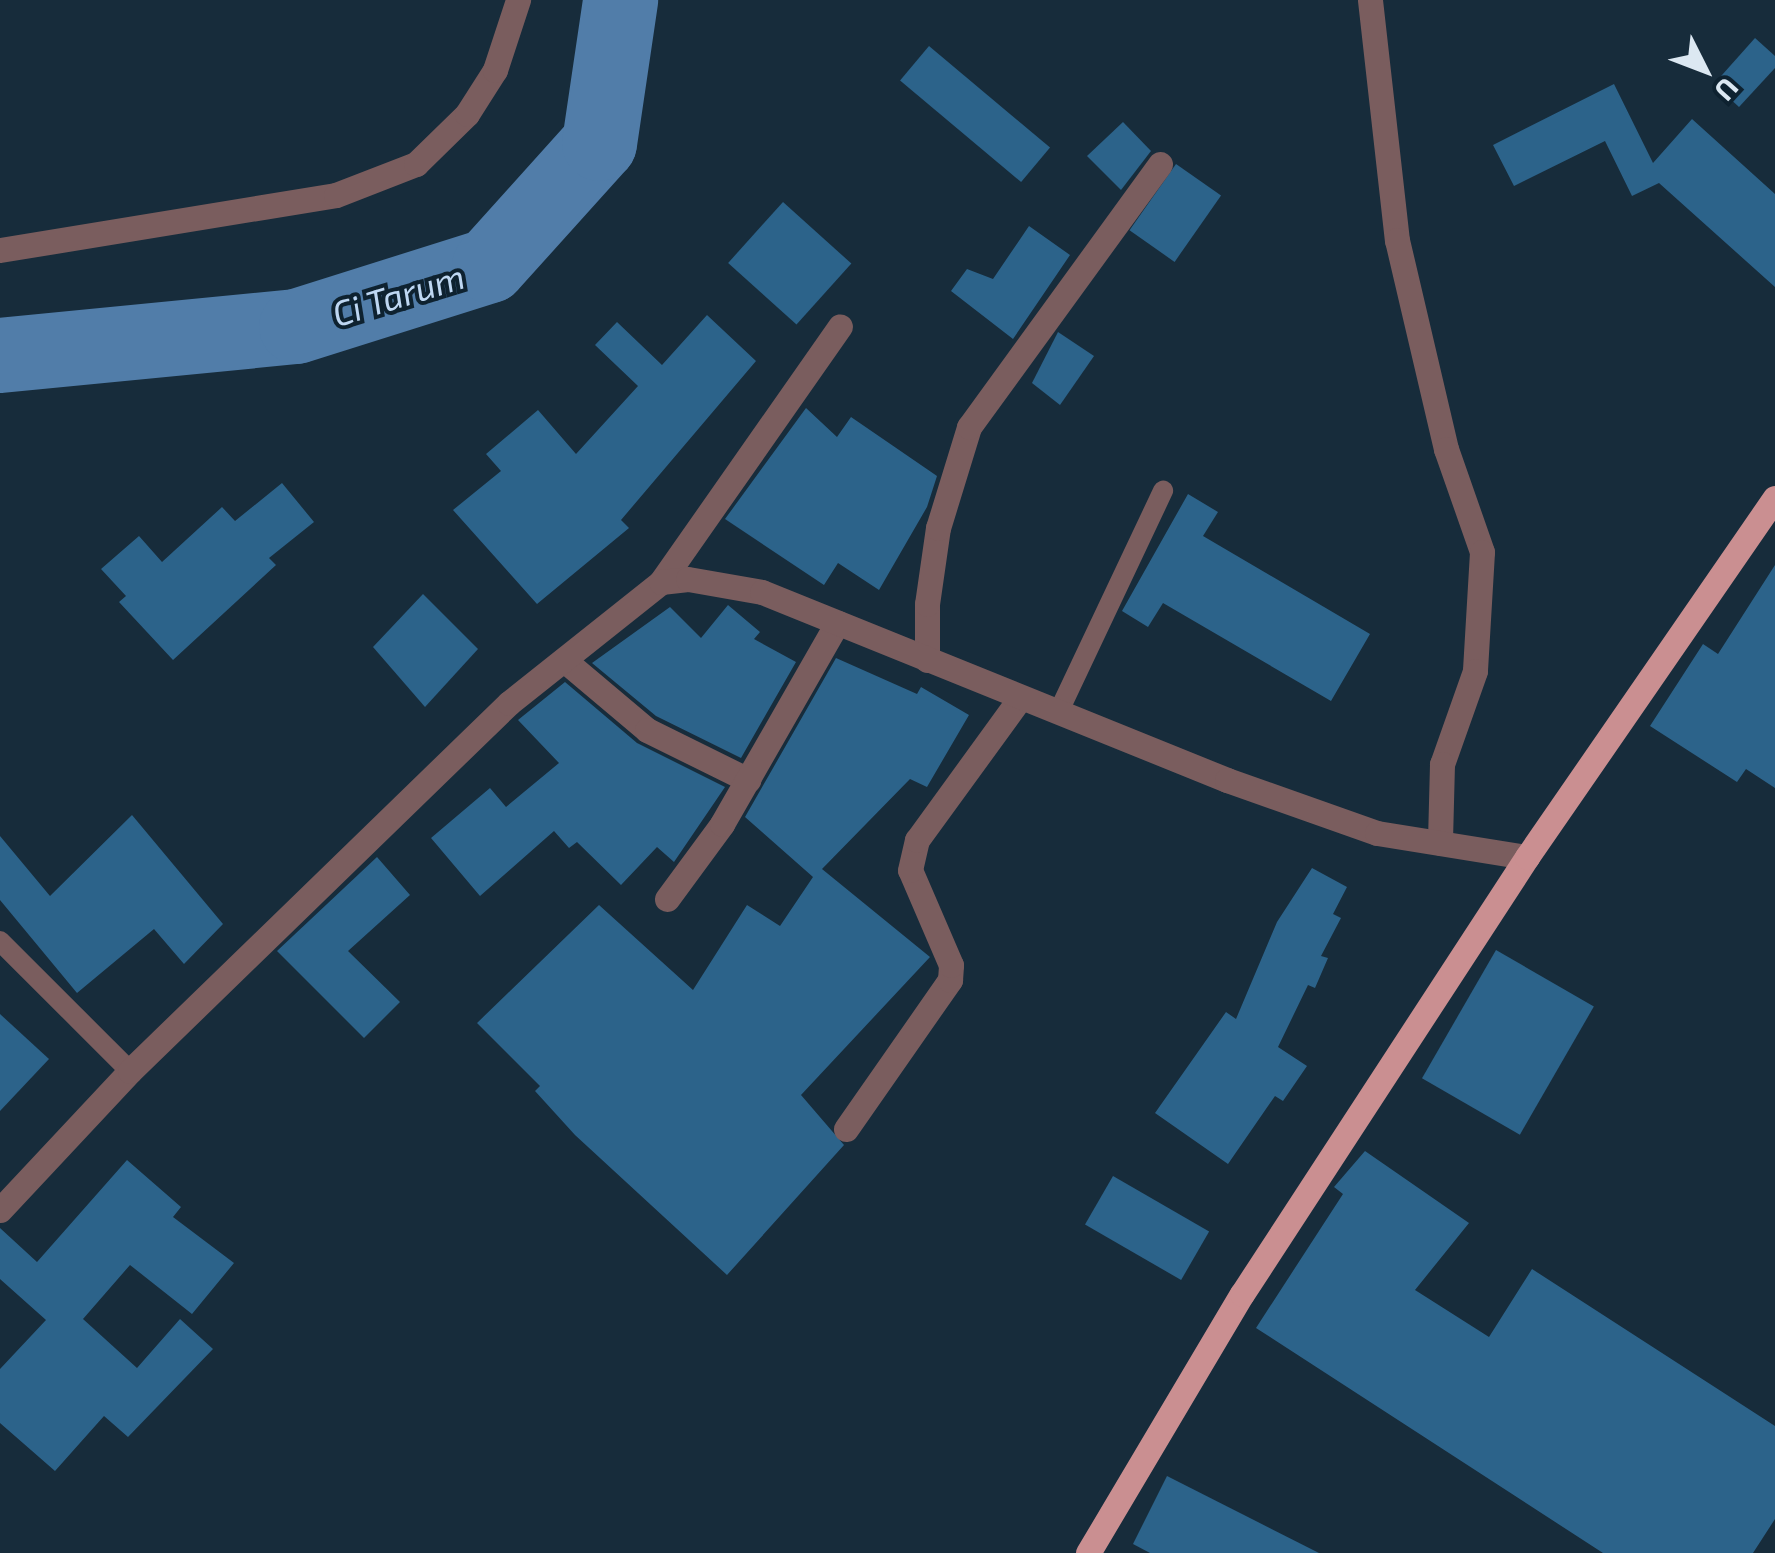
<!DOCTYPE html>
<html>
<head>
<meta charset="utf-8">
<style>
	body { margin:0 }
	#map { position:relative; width:1775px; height:1553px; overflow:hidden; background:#172c3b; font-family:"Exo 2",sans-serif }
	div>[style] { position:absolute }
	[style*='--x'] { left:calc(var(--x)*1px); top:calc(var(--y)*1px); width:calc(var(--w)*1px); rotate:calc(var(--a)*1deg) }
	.river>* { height:75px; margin:-37.5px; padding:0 37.5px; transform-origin:37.5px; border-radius:37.5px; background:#517da9 }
	.building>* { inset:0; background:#2c638a; transform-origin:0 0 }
	.service>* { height:20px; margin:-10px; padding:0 10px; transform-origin:10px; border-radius:10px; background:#7a5d5e }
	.minor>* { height:25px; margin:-12.5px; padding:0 12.5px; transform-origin:12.5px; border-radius:12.5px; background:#7a5d5e }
	.primary>* { height:25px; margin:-12.5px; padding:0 12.5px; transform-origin:12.5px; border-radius:12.5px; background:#ca8f91 }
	span { translate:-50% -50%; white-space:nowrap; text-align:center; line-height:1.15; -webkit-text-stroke:8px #0e2230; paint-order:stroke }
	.water-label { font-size:35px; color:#bed7f2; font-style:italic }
	.north { position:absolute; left:1655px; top:20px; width:100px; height:100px; -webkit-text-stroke:8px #0e2230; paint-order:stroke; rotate:132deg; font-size:28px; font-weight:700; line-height:40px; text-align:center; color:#dce8f2 }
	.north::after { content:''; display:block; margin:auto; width:35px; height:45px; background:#dce8f2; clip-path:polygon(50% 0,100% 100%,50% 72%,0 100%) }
</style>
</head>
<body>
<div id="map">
	<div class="river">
		<i style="--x:0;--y:355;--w:297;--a:-5.6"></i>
		<i style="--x:296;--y:326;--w:202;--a:-17.5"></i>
		<i style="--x:489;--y:265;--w:164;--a:-48"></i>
		<i style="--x:599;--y:143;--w:145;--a:-81.6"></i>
	</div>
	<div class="building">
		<i style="clip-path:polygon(1755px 38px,1775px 56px,1775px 68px,1739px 107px,1714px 84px)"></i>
		<i style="left:929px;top:46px;width:158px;height:45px;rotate:40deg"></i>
		<i style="clip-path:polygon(1614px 84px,1653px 163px,1692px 119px,1775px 194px,1775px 287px,1659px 183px,1632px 196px,1605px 141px,1514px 186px,1493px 145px)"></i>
		<i style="clip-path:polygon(1123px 122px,1151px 151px,1121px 190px,1087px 156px)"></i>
		<i style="left:1176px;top:164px;width:55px;height:81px;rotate:35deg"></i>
		<i style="left:783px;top:202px;width:92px;height:82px;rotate:42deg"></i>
		<i style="clip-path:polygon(1029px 226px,1070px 255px,1013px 339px,951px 291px,967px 269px,993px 279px)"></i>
		<i style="clip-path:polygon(707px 315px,756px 361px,621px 520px,629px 528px,537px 604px,453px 510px,501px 471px,486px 454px,538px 410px,576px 454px,638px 386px,595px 345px,617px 322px,662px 365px)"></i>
		<i style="clip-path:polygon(1058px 332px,1094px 356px,1060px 405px,1032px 383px)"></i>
		<i style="clip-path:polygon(806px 408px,837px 437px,851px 417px,937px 476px,927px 507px,879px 590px,838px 563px,824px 585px,725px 519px)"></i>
		<i style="clip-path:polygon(282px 483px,314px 522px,269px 558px,276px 565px,173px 660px,119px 602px,126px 596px,101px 569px,139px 536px,162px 562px,222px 507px,235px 521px)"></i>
		<i style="clip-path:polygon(1188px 494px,1218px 512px,1203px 536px,1370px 634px,1331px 701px,1163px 603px,1148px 627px,1122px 611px)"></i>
		<i style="clip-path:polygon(1775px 565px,1775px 788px,1746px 769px,1737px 782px,1650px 726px,1703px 644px,1718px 654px)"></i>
		<i style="clip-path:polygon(423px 594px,478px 649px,425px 707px,373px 647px)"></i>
		<i style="clip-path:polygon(728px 605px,760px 632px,754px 639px,796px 662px,741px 758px,656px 716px,592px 663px,670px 607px,701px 638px)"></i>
		<i style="clip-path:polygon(836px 658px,917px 694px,921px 687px,969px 715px,927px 787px,910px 779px,822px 869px,930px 957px,801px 1095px,844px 1145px,727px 1275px,575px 1135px,535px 1091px,540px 1086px,477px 1023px,599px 905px,693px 990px,747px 905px,780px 926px,813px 877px,745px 817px)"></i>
		<i style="clip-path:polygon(565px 682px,637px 743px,725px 787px,674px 862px,657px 847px,621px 885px,577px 842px,569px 848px,554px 831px,480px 896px,431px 838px,490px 788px,506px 807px,559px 763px,518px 720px)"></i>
		<i style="clip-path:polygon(132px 815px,223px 924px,184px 964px,154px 929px,77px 993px,0 900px,0 836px,50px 896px)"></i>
		<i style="clip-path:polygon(377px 857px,410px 895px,348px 951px,400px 1002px,364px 1038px,277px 951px)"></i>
		<i style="clip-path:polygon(1312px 868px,1347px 887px,1333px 914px,1341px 918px,1321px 956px,1328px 958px,1315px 988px,1308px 985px,1278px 1047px,1307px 1066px,1283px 1101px,1275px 1096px,1228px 1164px,1155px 1113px,1226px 1012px,1236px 1019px,1277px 922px)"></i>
		<i style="left:1496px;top:950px;width:113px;height:148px;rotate:30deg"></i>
		<i style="clip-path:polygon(0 1014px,49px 1059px,0 1111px)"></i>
		<i style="clip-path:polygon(1365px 1151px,1469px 1223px,1415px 1290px,1489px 1337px,1532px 1269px,1775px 1426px,1775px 1519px,1753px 1553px,1603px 1553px,1256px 1328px,1343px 1194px,1334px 1187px)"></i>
		<i style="clip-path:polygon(127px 1160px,181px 1207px,173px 1217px,234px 1263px,192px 1314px,130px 1265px,83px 1319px,137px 1368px,180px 1319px,213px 1349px,128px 1437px,104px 1416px,55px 1471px,0 1423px,0 1369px,46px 1320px,0 1279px,0 1228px,37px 1262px)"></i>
		<i style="left:1113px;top:1176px;width:111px;height:56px;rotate:30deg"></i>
		<i style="clip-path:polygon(1167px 1476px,1319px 1553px,1150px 1553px,1133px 1544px)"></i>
	</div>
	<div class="service">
		<i style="--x:1058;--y:713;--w:246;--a:-64.7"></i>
		<i style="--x:0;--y:941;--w:184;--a:45"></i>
	</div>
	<div class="minor">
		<i style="--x:1370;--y:0;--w:242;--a:83.6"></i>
		<i style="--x:1397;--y:240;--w:215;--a:76.8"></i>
		<i style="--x:1446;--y:449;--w:109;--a:70.7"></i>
		<i style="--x:1482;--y:552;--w:119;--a:93.4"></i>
		<i style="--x:1475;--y:671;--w:99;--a:109.5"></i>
		<i style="--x:1442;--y:764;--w:79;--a:91.5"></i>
		<i style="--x:0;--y:250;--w:340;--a:-9.3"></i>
		<i style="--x:336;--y:195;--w:86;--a:-21.2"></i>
		<i style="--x:416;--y:164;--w:71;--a:-44.4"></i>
		<i style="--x:467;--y:114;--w:52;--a:-57.5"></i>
		<i style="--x:495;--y:70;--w:74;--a:-71.8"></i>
		<i style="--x:661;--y:582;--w:312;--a:-55"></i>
		<i style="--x:564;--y:660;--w:109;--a:40.1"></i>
		<i style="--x:647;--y:730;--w:113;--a:26.3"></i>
		<i style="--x:927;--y:660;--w:56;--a:-90"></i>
		<i style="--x:927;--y:604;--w:77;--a:-81.8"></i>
		<i style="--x:938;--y:528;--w:106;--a:-72.9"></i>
		<i style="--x:969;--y:427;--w:325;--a:-54"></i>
		<i style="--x:667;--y:899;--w:93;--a:-53.7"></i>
		<i style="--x:722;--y:824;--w:232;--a:-60.2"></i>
		<i style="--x:846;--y:1129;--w:182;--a:-55.1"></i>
		<i style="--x:950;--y:980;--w:15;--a:-86"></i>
		<i style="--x:951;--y:965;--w:103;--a:-113.3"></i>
		<i style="--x:910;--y:870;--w:31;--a:-77"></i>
		<i style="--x:917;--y:840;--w:175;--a:-54"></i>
		<i style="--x:0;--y:1210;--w:190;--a:-46.9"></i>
		<i style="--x:130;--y:1071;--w:528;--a:-44.16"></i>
		<i style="--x:509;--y:703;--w:194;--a:-38.5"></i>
		<i style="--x:661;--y:582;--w:27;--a:-6"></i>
		<i style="--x:688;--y:579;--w:75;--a:10"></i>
		<i style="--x:762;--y:592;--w:502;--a:22.01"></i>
		<i style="--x:1227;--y:780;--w:159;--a:19.5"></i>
		<i style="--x:1377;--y:833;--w:152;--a:9.1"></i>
	</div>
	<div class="primary">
		<i style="--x:1088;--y:1553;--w:301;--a:-59.3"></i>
		<i style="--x:1242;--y:1294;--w:522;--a:-56.89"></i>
		<i style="--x:1527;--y:857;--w:436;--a:-55.4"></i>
	</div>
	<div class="water-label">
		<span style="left:398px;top:294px;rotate:-17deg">Ci Tarum</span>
	</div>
	<div class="north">U</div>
</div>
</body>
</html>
